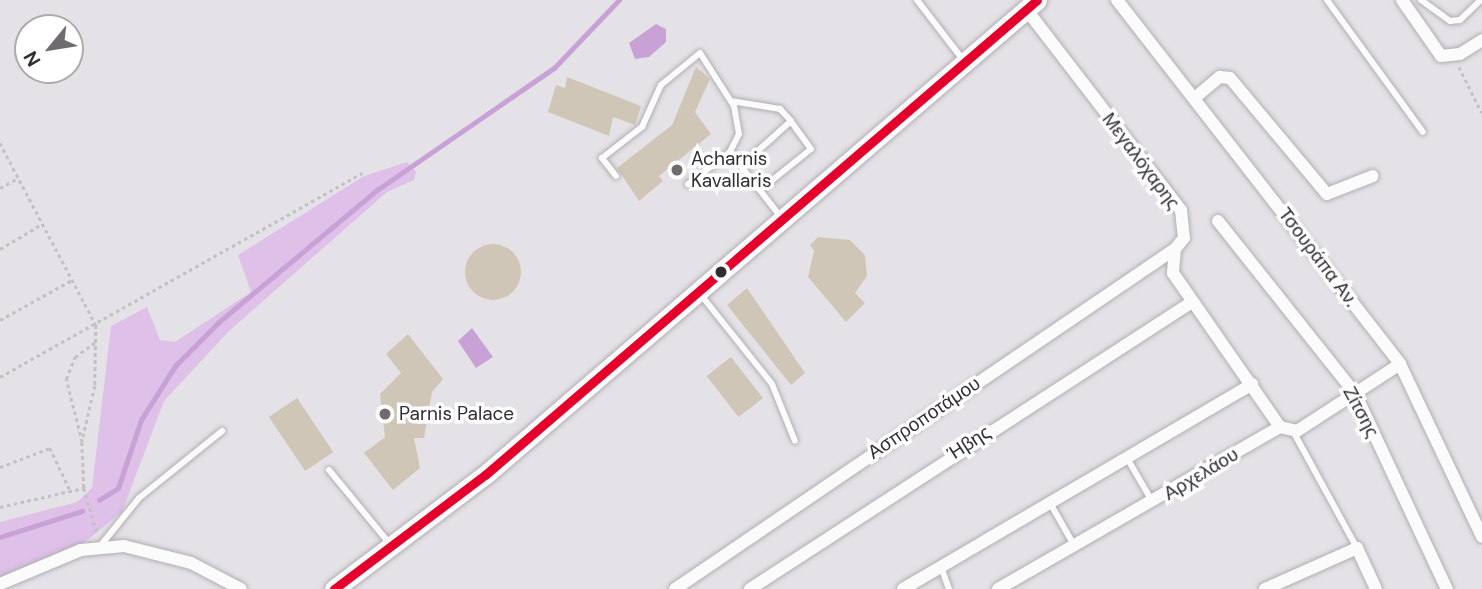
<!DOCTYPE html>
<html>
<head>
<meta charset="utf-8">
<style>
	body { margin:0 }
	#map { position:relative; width:1482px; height:589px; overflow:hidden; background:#e5e2e7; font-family:"DM Sans",sans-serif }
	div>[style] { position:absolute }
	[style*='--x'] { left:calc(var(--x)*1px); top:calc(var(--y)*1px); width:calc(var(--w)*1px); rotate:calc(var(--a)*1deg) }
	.green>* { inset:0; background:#dec0e9 }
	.water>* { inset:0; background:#c8a1d6 }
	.stream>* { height:4.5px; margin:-2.25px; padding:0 2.25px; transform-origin:2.25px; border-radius:2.25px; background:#c8a1d6 }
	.building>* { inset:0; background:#d0c6b7; transform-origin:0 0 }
	.round { border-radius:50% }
	.path>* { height:2.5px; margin-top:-1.25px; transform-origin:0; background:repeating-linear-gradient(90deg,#c3c2c3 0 3.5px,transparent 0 7px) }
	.roads { filter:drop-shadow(0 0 2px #b1afb2) drop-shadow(0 0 2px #b1afb2) }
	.service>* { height:6px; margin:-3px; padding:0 3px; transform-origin:3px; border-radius:3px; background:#fbfbfb }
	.minor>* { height:12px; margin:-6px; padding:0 6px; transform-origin:6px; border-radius:6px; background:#fbfbfb }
	.secondary>* { height:19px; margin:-9.5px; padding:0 9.5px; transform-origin:9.5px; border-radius:9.5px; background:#fbfbfb }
	.bus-1>* { height:9px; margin:-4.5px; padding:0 4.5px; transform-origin:4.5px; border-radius:4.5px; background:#e4002b }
	.dots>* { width:19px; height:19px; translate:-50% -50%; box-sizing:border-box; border:4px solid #fff; border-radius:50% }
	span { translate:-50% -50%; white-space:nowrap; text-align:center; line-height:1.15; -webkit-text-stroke:7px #fff; paint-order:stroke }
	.poi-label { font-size:19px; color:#2f2d30 }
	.left { translate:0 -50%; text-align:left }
	.street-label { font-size:19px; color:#2f2d30 }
	.north { position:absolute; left:14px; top:14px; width:70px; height:70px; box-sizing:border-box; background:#fff; border:2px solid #acabac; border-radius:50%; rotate:240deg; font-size:19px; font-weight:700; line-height:28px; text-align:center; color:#2f2d30 }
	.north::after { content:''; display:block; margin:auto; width:24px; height:32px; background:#6f6c70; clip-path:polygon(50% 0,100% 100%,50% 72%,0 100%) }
</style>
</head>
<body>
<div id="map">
	<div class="green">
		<i style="clip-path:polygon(407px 162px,416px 172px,414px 180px,387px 192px,229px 331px,164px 401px,122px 512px,80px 546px,0 579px,0 522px,77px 502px,92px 488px,111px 326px,147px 307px,160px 340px,175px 342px,251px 292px,238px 255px,364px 176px)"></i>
	</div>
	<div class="water">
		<i style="clip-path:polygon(656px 24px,666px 29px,666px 42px,649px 57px,635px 59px,629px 43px)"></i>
		<i style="clip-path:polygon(472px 328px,493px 357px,476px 368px,458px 341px)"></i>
	</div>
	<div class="stream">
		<i style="--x:99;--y:500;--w:22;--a:-32"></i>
		<i style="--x:118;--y:488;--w:72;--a:-71.3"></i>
		<i style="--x:141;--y:420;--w:64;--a:-57.8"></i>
		<i style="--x:175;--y:366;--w:62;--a:-45"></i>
		<i style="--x:219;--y:322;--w:206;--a:-39.9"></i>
		<i style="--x:377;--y:190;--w:215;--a:-34.6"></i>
		<i style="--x:554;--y:68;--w:94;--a:-46.3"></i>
		<i style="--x:0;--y:537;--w:86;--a:-17.6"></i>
	</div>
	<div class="building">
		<i style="clip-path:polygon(696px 67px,710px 79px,695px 112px,711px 134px,659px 176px,663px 181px,639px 201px,617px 168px,672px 125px)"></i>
		<i style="clip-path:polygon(567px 77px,641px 106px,635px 125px,613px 117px,609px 136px,548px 112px,556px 85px,565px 88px)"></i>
		<i style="clip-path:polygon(818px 237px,850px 240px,865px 255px,867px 276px,855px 293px,865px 303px,846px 322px,808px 277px,814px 251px,810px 245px)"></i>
		<i class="round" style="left:465px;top:244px;width:56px;height:56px"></i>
		<i style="clip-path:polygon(747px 288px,805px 373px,791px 385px,727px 305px)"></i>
		<i style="clip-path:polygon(408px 334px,443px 379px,432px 392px,424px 438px,414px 438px,420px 468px,393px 490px,364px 453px,385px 437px,380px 394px,401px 373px,386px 354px)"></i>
		<i style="left:731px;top:357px;width:52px;height:31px;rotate:52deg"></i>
		<i style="left:297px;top:398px;width:65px;height:34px;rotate:56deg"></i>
	</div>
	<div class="path">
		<i style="--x:1459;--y:67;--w:51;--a:63.4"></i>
		<i style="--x:0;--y:143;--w:206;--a:62.2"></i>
		<i style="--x:96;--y:325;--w:61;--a:90.9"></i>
		<i style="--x:95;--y:386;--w:57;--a:103.1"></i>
		<i style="--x:82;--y:442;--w:46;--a:87.5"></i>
		<i style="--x:84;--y:488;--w:47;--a:73.9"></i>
		<i style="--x:0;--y:188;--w:21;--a:-29"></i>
		<i style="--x:0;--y:249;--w:49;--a:-30.8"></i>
		<i style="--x:0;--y:320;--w:82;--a:-29.1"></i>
		<i style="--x:0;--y:377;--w:416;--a:-29.4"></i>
		<i style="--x:82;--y:442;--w:65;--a:-104.3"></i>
		<i style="--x:66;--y:379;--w:24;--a:-68"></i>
		<i style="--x:75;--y:357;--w:27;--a:-36"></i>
		<i style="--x:0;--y:467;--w:53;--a:-20.8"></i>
		<i style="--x:50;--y:448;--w:47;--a:64.5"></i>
		<i style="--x:0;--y:507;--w:86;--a:-12.7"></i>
	</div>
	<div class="roads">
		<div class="service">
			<i style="--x:917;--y:0;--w:77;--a:52.4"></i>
			<i style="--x:1327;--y:0;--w:163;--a:54"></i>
			<i style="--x:1421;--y:0;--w:36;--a:36"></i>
			<i style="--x:1450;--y:21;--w:10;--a:-6"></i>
			<i style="--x:1460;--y:20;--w:29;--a:-44"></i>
			<i style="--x:731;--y:101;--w:50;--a:9.3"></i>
			<i style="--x:780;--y:109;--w:16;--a:47"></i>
			<i style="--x:791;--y:121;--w:67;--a:138"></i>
			<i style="--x:741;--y:166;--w:63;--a:52"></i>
			<i style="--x:730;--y:152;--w:18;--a:52"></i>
			<i style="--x:616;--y:176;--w:23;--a:-128"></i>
			<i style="--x:602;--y:158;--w:51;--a:-37.8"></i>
			<i style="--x:642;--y:127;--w:46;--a:-65.7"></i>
			<i style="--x:661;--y:85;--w:50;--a:-39.4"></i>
			<i style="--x:700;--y:53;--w:63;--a:57.3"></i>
			<i style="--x:734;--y:106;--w:28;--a:80"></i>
			<i style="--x:739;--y:134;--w:20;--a:117"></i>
			<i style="--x:730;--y:152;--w:53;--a:142.7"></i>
			<i style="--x:760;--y:190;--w:65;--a:-38.8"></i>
			<i style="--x:811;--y:149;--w:34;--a:-126"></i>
			<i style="--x:701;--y:295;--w:114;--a:51.4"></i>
			<i style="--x:772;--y:384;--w:61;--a:68"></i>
			<i style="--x:1294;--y:433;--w:131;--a:61.3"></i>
			<i style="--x:1127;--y:458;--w:50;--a:59.8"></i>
			<i style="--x:329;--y:470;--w:96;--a:50.5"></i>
			<i style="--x:1050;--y:503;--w:48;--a:60.3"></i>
			<i style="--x:101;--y:545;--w:60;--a:-51"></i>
			<i style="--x:139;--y:498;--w:107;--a:-38.9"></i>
			<i style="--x:941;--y:567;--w:23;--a:70"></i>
		</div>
		<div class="minor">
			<i style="--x:1117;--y:0;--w:461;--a:52.1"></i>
			<i style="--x:1400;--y:364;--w:191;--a:64.6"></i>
			<i style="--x:1402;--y:0;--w:68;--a:55.1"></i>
			<i style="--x:1441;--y:56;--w:19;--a:-6"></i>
			<i style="--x:1460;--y:54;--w:26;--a:-32"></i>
			<i style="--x:1026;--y:9;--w:254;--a:52.4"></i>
			<i style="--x:1181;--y:210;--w:28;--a:84"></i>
			<i style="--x:1184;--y:238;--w:14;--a:129"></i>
			<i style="--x:1175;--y:249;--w:24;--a:95"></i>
			<i style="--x:1173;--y:273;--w:188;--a:55.2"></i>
			<i style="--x:1197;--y:96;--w:30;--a:-40"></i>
			<i style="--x:1220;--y:77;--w:10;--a:6"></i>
			<i style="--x:1230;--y:78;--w:151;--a:50.1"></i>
			<i style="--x:1327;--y:194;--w:49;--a:-21.4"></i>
			<i style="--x:1218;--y:221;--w:220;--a:51.5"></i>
			<i style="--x:1355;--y:393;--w:217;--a:64.9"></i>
			<i style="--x:1280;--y:427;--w:17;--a:13"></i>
			<i style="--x:1297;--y:431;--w:123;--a:-33"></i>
			<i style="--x:0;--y:584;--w:88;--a:-22.8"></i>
			<i style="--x:81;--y:550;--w:43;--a:-5.3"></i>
			<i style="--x:124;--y:546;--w:69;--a:14.2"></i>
			<i style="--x:191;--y:563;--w:56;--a:27.5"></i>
			<i style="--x:675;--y:589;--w:605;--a:-34.22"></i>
			<i style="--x:750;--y:589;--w:527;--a:-33"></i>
			<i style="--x:903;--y:589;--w:405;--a:-30.4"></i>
			<i style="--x:998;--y:589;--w:325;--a:-29.9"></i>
			<i style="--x:1265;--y:589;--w:101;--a:-24"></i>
			<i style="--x:1357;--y:548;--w:45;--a:65.1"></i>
		</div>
		<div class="secondary">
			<i style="--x:334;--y:589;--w:189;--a:-37.1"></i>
			<i style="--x:485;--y:475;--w:728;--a:-40.71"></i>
		</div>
	</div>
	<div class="bus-1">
		<i style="--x:334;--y:589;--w:189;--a:-37.1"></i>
		<i style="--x:485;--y:475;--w:728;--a:-40.71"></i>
	</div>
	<div class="dots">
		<i style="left:677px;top:170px;background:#6f6c70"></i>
		<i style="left:721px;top:272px;background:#2f2d30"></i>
		<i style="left:385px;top:414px;background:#6f6c70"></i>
	</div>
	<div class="poi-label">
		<span class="left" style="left:691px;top:170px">Acharnis<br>Kavallaris</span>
		<span class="left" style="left:399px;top:414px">Parnis Palace</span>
	</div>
	<div class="street-label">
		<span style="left:1141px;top:161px;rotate:53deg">Μεγαλόχαρης</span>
		<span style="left:1318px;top:257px;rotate:53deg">Τσουράπα Αν.</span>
		<span style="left:1361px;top:412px;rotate:62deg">Ζίτσης</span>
		<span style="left:924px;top:418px;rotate:-34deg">Ασπροποτάμου</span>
		<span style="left:969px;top:443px;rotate:-33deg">Ήβης</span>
		<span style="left:1201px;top:474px;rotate:-31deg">Αρχελάου</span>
	</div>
	<div class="north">N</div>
</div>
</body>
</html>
